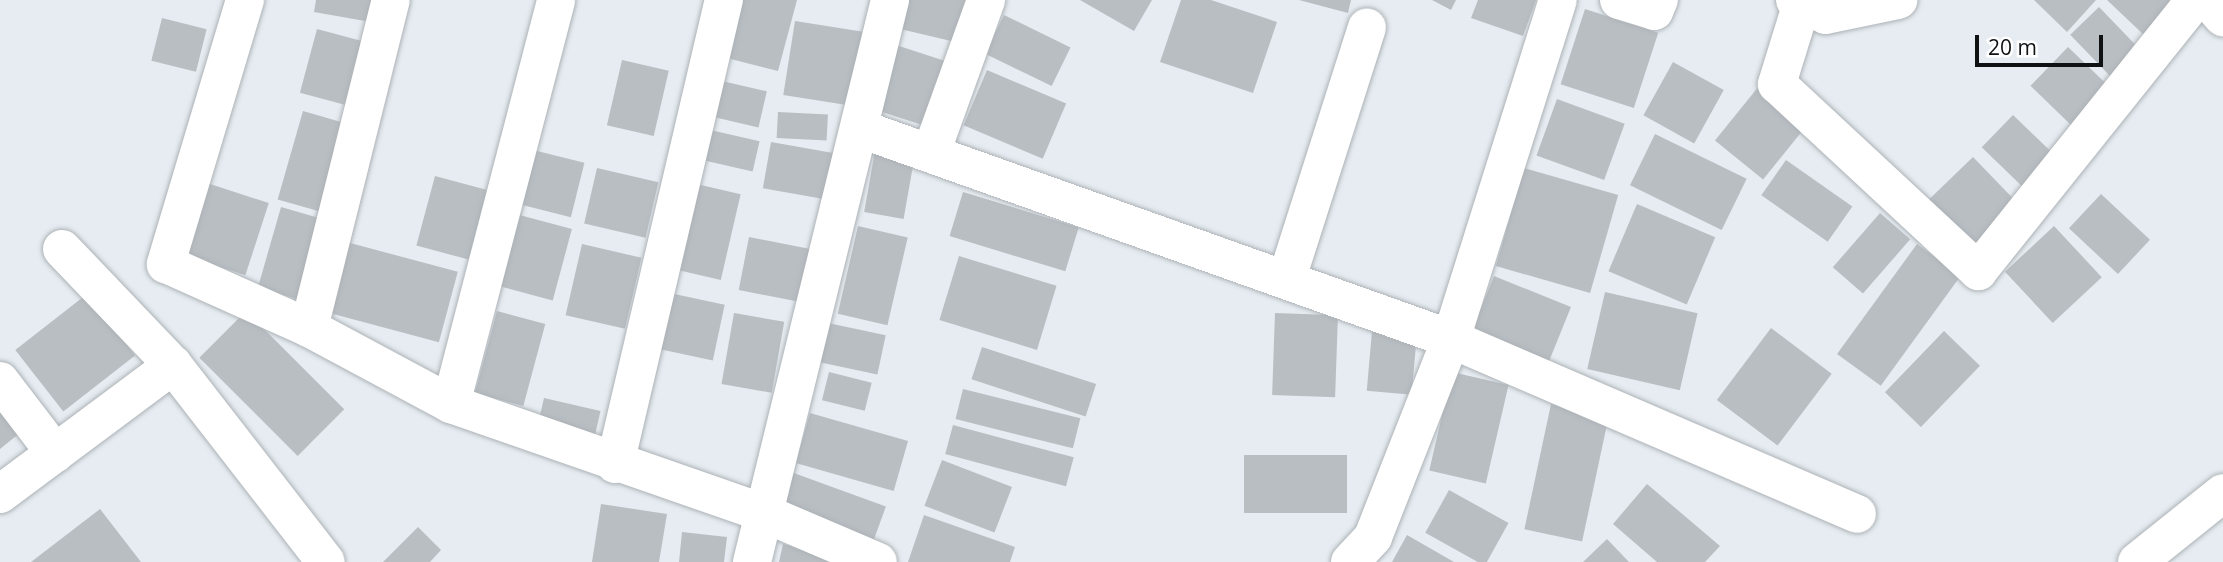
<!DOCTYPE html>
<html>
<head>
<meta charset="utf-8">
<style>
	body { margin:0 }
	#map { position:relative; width:2223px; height:562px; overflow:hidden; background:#e6ecf1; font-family:"Open Sans",sans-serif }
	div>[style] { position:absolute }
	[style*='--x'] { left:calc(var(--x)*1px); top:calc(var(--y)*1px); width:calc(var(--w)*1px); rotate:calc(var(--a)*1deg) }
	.building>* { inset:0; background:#b9bec3; transform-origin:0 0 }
	.roads { filter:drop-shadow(0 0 2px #acb2b6) drop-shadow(0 0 2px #acb2b6) }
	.minor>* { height:38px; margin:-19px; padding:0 19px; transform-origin:19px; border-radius:19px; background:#fff }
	span { translate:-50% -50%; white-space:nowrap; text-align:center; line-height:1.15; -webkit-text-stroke:5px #fff; paint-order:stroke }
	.scale { position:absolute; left:1975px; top:35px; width:128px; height:32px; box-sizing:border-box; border:4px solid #0f1113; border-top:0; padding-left:9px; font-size:21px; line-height:24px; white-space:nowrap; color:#0f1113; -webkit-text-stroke:5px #fff; paint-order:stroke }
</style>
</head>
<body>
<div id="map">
	<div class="building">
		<i style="clip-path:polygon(316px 0,386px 0,382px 24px,314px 12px)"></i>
		<i style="clip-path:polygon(738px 0,797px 0,778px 71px,723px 57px)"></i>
		<i style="clip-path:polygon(903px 0,979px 0,968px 45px,896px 28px)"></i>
		<i style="clip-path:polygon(1080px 0,1152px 0,1134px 31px)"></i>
		<i style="clip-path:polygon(1181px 0,1211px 0,1277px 22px,1253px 93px,1160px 62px)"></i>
		<i style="clip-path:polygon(1299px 0,1351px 0,1348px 13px)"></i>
		<i style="clip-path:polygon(1432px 0,1456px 0,1451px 10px)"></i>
		<i style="clip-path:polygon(1478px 0,1536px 0,1523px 36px,1471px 18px)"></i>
		<i style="clip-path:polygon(2034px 0,2096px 0,2067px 32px)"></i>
		<i style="clip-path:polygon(2107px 0,2177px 0,2144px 35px)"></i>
		<i style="left:2099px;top:7px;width:58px;height:40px;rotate:46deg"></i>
		<i style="left:1585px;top:9px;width:77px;height:79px;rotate:18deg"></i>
		<i style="left:1004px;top:15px;width:74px;height:43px;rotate:26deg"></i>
		<i style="left:162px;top:18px;width:46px;height:44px;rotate:14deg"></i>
		<i style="left:795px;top:21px;width:69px;height:75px;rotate:9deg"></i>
		<i style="left:317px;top:29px;width:59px;height:66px;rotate:15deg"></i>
		<i style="left:893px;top:44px;width:66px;height:68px;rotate:18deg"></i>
		<i style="left:2068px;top:47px;width:57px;height:54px;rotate:44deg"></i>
		<i style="left:622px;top:60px;width:48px;height:67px;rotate:13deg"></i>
		<i style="left:1673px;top:62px;width:58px;height:61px;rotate:29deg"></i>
		<i style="left:987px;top:70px;width:86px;height:60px;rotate:23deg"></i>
		<i style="left:722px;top:81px;width:46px;height:37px;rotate:13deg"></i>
		<i style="left:1759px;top:86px;width:62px;height:70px;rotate:39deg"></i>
		<i style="left:1557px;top:99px;width:72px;height:60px;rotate:20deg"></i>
		<i style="left:303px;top:111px;width:45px;height:92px;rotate:16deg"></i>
		<i style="left:778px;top:112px;width:50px;height:26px;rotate:3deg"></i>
		<i style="left:2013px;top:115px;width:61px;height:45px;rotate:44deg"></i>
		<i style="left:706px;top:129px;width:55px;height:31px;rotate:13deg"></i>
		<i style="left:1655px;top:134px;width:102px;height:57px;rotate:26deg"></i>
		<i style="left:771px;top:142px;width:66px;height:47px;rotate:10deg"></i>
		<i style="left:876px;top:145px;width:40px;height:68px;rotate:10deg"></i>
		<i style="left:533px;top:150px;width:53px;height:56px;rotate:14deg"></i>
		<i style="left:1973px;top:157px;width:66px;height:63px;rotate:46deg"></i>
		<i style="left:1786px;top:160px;width:81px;height:43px;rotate:35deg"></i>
		<i style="left:597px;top:168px;width:63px;height:57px;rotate:13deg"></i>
		<i style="left:1524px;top:168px;width:98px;height:102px;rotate:16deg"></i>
		<i style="left:435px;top:176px;width:54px;height:72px;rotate:15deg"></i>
		<i style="left:688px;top:182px;width:54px;height:88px;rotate:13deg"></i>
		<i style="left:207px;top:183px;width:65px;height:76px;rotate:18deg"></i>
		<i style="left:963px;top:192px;width:121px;height:46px;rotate:17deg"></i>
		<i style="left:2101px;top:194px;width:67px;height:47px;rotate:43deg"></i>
		<i style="left:1637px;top:204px;width:85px;height:73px;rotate:23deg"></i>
		<i style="left:281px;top:207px;width:54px;height:84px;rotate:16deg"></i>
		<i style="left:512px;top:213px;width:62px;height:74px;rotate:15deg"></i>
		<i style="left:1880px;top:213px;width:40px;height:72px;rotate:41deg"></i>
		<i style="left:858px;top:226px;width:51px;height:90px;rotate:13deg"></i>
		<i style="left:2054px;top:226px;width:70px;height:67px;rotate:47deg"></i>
		<i style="left:749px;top:237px;width:65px;height:54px;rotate:11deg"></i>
		<i style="left:339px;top:240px;width:123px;height:73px;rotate:15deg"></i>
		<i style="left:582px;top:244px;width:61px;height:73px;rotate:13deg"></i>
		<i style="left:1917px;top:244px;width:54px;height:136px;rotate:36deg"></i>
		<i style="left:959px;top:256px;width:102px;height:67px;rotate:17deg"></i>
		<i style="left:1494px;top:276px;width:83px;height:66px;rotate:22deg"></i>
		<i style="left:665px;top:292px;width:61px;height:57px;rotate:12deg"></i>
		<i style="left:1605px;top:292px;width:95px;height:79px;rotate:13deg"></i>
		<i style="left:87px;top:294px;width:78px;height:91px;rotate:52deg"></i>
		<i style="left:246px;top:311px;width:139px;height:66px;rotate:45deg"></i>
		<i style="left:497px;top:311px;width:50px;height:85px;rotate:15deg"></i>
		<i style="left:734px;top:313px;width:51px;height:72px;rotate:10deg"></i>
		<i style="left:1275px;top:313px;width:63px;height:82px;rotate:2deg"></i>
		<i style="left:828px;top:323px;width:59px;height:40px;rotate:12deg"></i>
		<i style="left:1771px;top:328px;width:76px;height:90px;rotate:37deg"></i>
		<i style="left:1372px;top:331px;width:45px;height:60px;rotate:5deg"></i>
		<i style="left:1944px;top:331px;width:50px;height:85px;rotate:44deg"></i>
		<i style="left:982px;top:347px;width:120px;height:34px;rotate:18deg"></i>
		<i style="left:829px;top:372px;width:44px;height:29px;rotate:14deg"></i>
		<i style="left:1452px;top:372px;width:58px;height:101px;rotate:13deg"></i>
		<i style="left:963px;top:389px;width:121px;height:31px;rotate:14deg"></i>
		<i style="clip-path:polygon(0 395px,26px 428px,0 449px)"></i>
		<i style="left:544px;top:398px;width:58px;height:34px;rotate:13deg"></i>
		<i style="left:1551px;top:404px;width:59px;height:128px;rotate:12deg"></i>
		<i style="left:810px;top:413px;width:102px;height:52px;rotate:16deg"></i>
		<i style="left:953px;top:425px;width:125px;height:30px;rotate:15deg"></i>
		<i style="left:1244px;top:455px;width:103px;height:58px"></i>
		<i style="left:942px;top:460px;width:75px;height:49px;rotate:21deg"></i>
		<i style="left:791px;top:472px;width:101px;height:41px;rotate:20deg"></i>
		<i style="clip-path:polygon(1647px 484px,1720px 546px,1705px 562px,1657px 562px,1613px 524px)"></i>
		<i style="left:1449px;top:490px;width:68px;height:49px;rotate:29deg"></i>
		<i style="clip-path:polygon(601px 504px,667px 514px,659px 562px,592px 562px)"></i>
		<i style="clip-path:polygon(100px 509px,141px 562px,31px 562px)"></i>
		<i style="clip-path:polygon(924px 515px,1015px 547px,1010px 562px,908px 562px)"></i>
		<i style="clip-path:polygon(418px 527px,441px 550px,430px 562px,383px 562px)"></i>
		<i style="clip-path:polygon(682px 532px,727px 537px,724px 562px,679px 562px)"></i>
		<i style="clip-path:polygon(1407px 535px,1454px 562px,1392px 562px)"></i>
		<i style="clip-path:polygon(1607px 539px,1629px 562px,1583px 562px)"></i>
		<i style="clip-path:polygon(783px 544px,847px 561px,847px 562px,779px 562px)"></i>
	</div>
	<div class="roads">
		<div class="minor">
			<i style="--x:245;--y:0;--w:276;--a:106.7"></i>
			<i style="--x:166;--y:264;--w:157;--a:24.1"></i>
			<i style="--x:309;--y:328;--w:161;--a:28.2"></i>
			<i style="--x:451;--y:404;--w:328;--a:19.2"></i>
			<i style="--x:761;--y:512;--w:127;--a:23.1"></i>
			<i style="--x:1619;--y:0;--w:37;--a:17"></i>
			<i style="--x:1654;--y:11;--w:12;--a:-66"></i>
			<i style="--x:1795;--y:0;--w:34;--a:26"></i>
			<i style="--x:1826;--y:15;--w:74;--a:-11.8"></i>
			<i style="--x:2208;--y:0;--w:23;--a:49"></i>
			<i style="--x:1802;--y:3;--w:85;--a:107.2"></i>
			<i style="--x:1777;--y:84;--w:275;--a:42.9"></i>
			<i style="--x:1978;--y:271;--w:347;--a:-51.3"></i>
			<i style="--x:861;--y:129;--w:626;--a:19.59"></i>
			<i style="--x:1451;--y:339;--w:442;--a:23.3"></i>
			<i style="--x:931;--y:153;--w:163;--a:-70.2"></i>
			<i style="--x:62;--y:249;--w:161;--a:46.3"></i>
			<i style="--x:173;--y:365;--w:249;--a:52.2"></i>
			<i style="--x:1287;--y:278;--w:263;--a:-72.3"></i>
			<i style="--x:309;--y:328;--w:338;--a:-76"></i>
			<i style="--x:0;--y:381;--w:91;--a:52.6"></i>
			<i style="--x:451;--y:404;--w:417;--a:-75.4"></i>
			<i style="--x:615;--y:464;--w:477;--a:-76.8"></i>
			<i style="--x:0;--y:494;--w:216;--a:-36.7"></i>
			<i style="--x:752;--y:562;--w:579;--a:-76.2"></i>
			<i style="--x:1350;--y:562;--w:34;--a:-47"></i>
			<i style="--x:1373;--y:537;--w:213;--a:-68.5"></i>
			<i style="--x:1451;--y:339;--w:355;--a:-72.5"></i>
			<i style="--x:2137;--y:562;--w:110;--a:-38.7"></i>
		</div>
	</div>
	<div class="scale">20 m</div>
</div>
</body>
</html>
